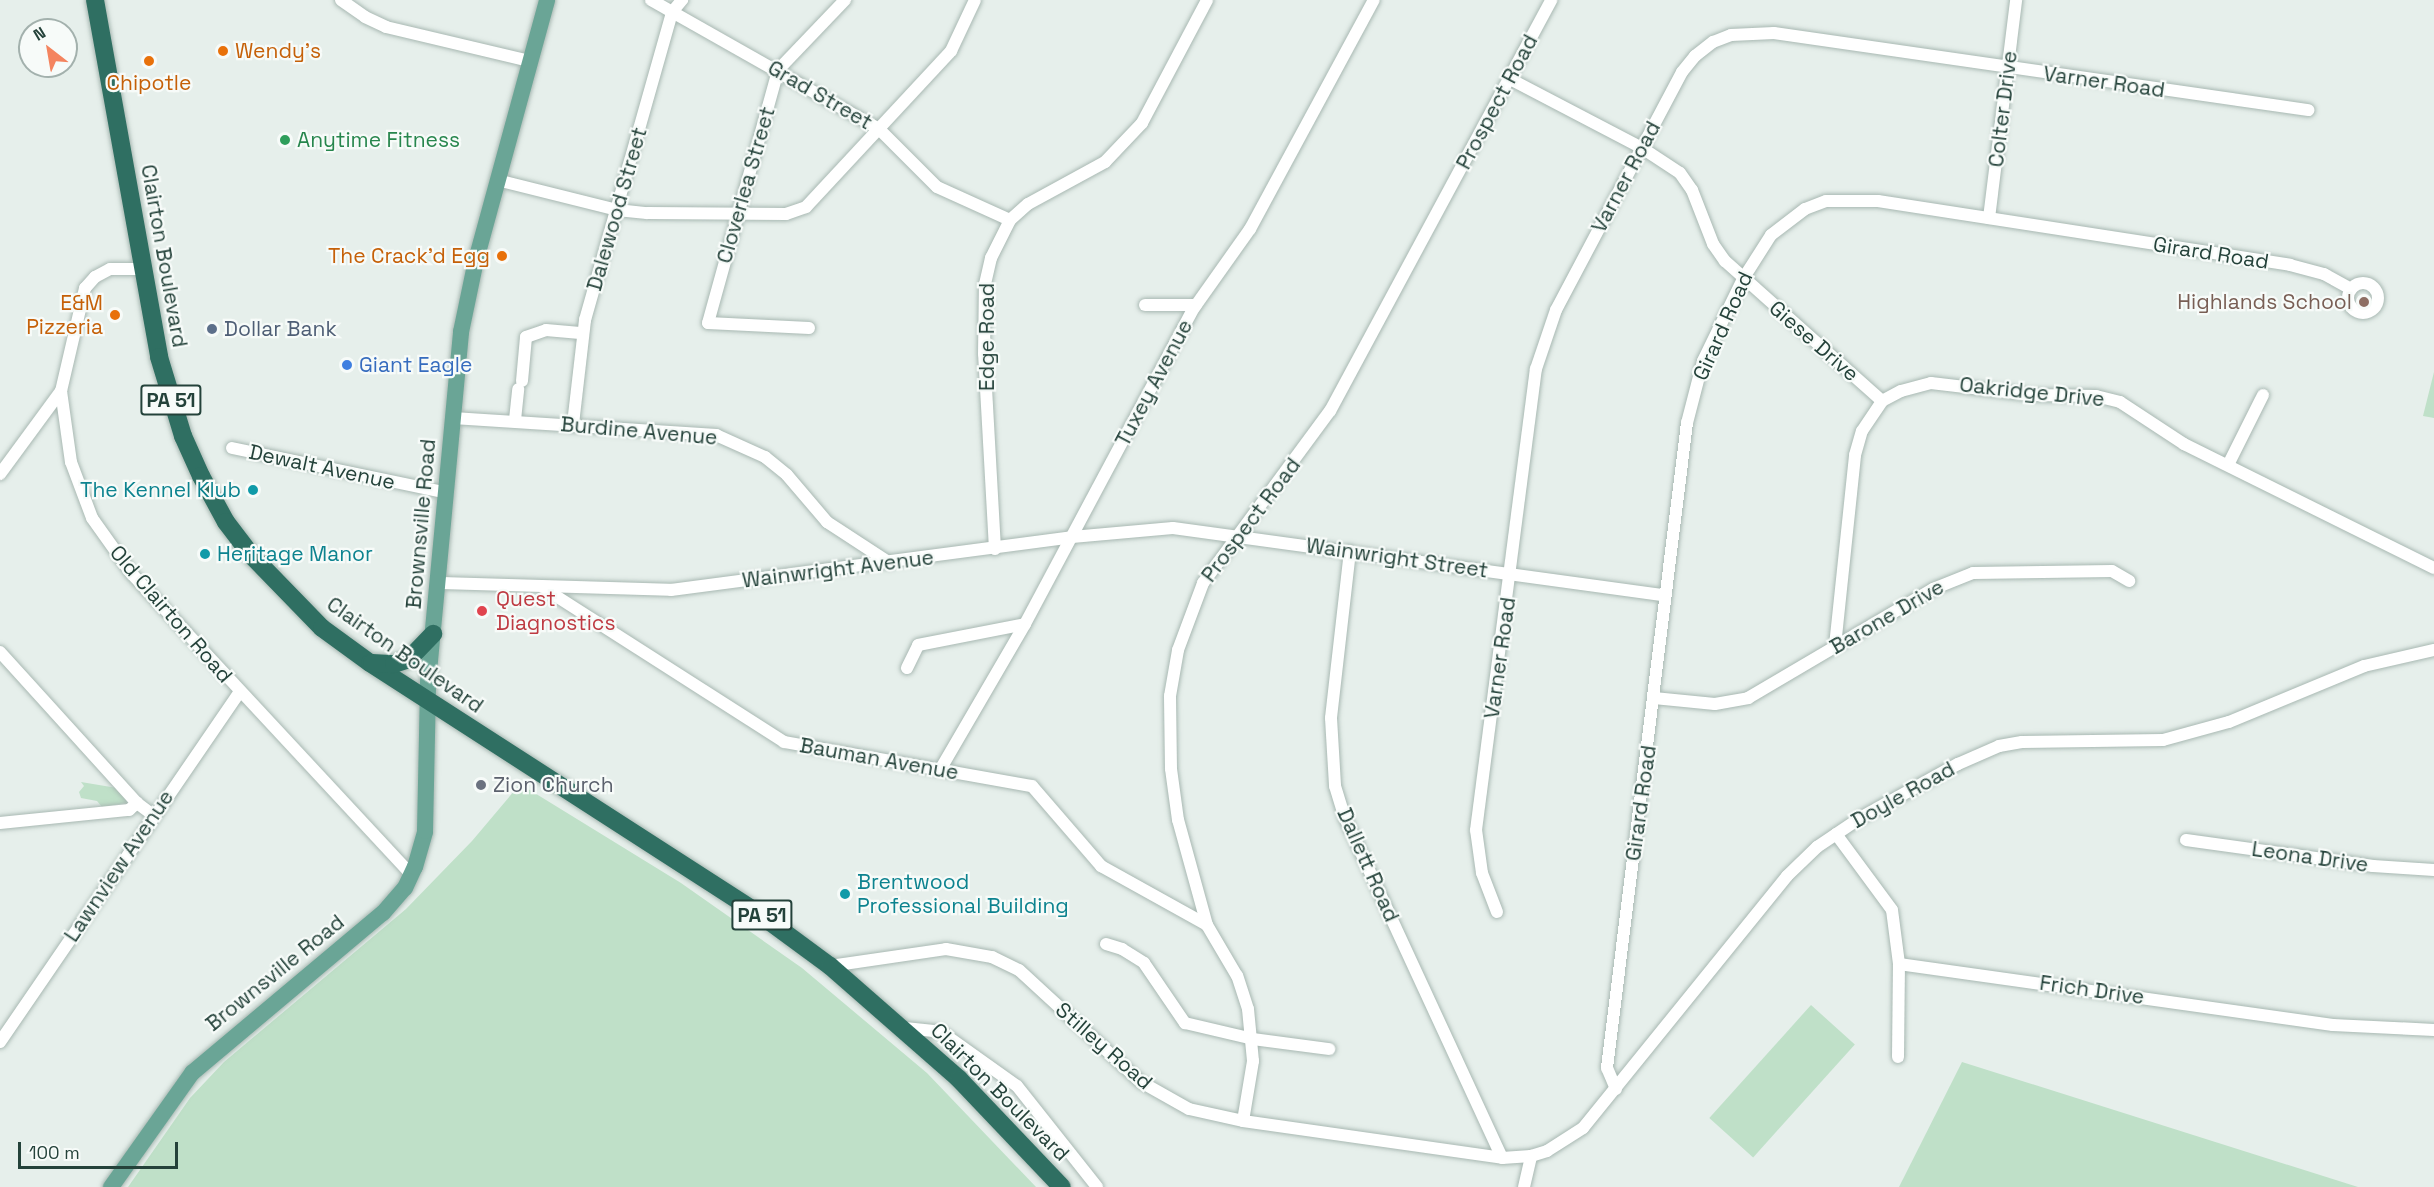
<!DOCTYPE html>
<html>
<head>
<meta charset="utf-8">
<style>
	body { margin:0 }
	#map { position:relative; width:2434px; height:1187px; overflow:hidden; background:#e6efeb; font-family:"Space Grotesk",sans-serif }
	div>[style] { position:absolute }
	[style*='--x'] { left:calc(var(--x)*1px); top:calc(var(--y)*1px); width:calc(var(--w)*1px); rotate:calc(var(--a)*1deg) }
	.green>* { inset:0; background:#bfe0c8; transform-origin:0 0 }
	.roads { filter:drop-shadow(0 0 2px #a8b8b2) drop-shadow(0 0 2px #a8b8b2) }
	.minor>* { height:12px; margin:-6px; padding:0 6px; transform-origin:6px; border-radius:6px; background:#fff }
	.minor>.ring { margin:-6px; padding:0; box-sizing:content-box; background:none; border:12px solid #fff; border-radius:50% }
	.major>* { height:16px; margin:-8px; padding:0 8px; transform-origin:8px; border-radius:8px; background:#6aa596 }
	.highway>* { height:18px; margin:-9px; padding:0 9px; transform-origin:9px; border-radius:9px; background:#2f6f62 }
	.dots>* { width:16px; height:16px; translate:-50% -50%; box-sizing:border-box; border:3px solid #f7fbf9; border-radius:50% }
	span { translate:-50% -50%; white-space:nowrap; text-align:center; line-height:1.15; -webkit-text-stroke:4.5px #f7fbf9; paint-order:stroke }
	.shield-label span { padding:2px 4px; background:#f7fbf9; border:2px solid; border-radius:4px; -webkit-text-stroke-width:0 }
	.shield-label { font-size:20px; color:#24423a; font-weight:700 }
	.food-label { font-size:21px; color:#c56008 }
	.left { translate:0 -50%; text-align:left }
	.right { translate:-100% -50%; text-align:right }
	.street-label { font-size:21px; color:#24423a }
	.leisure-label { font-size:21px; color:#27864d }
	.education-label { font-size:21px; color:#785e54 }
	.service-label { font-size:21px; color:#4e5e75 }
	.shop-label { font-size:21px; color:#366cbe }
	.culture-label { font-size:21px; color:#0d838f }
	.health-label { font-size:21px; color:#be3a42 }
	.worship-label { font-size:21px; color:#5b616d }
	.north { position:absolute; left:18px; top:18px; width:60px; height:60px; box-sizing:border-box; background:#f7fbf9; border:2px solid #a3b1ad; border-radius:50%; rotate:329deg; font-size:16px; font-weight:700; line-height:24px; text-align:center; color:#24423a }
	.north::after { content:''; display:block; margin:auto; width:21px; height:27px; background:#f4845f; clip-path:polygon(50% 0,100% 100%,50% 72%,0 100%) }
	.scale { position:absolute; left:18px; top:1142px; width:160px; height:27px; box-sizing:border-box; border:3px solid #24423a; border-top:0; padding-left:8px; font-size:18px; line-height:21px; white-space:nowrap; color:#24423a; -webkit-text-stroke:4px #f7fbf9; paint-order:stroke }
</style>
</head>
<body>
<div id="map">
	<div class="green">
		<i style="clip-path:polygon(2434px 372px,2434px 418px,2423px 416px)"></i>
		<i style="clip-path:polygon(81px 782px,117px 788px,127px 798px,126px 803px,102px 807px,97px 801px,81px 798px,79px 792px,84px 786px)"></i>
		<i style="clip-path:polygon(520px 784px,681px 883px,802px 968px,927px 1073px,1036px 1187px,128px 1187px,190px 1098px,224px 1062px,406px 909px,472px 841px)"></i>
		<i style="left:1811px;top:1005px;width:59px;height:152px;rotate:42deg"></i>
		<i style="clip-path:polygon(1962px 1062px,2358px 1187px,1899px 1187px)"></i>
	</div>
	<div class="roads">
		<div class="minor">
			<i style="--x:341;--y:0;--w:29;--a:35"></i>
			<i style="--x:365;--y:17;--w:23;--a:25"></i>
			<i style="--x:386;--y:27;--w:148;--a:13.3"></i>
			<i style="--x:651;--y:0;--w:262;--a:29.5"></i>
			<i style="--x:879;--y:129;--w:82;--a:45"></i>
			<i style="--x:937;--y:187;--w:80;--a:24.3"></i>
			<i style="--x:1510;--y:79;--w:149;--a:27.6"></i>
			<i style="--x:1642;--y:148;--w:45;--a:33.3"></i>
			<i style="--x:1680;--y:173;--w:21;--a:55"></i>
			<i style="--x:1692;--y:190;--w:58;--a:68.7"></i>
			<i style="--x:1713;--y:244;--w:21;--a:55"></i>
			<i style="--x:1725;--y:261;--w:210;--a:41.7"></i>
			<i style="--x:497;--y:180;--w:124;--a:14"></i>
			<i style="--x:617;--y:210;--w:30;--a:6"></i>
			<i style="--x:647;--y:213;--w:139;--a:0.4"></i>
			<i style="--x:786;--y:214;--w:21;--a:-19"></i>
			<i style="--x:806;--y:207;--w:213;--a:-47.1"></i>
			<i style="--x:951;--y:51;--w:56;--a:-64.8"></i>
			<i style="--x:1989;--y:218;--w:220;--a:-82.9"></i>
			<i style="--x:143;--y:269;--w:33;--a:180"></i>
			<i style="--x:110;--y:269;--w:17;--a:152"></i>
			<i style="--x:95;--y:277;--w:15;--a:132"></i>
			<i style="--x:85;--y:288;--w:106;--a:103.1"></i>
			<i style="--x:61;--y:391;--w:72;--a:82"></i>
			<i style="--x:71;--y:462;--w:60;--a:69.4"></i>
			<i style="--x:92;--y:518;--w:69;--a:54.5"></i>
			<i style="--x:132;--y:574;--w:411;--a:47.1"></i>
			<i class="ring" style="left:2348px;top:283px;width:18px;height:18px"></i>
			<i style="--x:1145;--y:305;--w:51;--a:0"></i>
			<i style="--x:809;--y:328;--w:101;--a:-177.2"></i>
			<i style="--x:708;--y:323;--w:263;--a:-74.5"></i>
			<i style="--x:778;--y:70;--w:97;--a:-46.3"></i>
			<i style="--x:522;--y:381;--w:44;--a:-84.8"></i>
			<i style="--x:526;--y:337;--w:21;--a:-19"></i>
			<i style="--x:546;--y:330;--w:37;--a:5"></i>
			<i style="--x:453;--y:418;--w:264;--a:3.7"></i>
			<i style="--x:716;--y:435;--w:54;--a:24.2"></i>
			<i style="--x:765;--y:457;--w:28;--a:39"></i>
			<i style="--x:787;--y:475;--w:62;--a:49.6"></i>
			<i style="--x:827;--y:522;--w:75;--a:33.1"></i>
			<i style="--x:515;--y:420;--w:31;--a:-84"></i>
			<i style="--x:573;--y:424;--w:105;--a:-83.4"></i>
			<i style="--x:585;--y:320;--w:320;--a:-74.2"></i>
			<i style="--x:672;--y:12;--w:16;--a:-50"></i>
			<i style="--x:232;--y:448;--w:220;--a:11.8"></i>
			<i style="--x:2229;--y:463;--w:76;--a:-63.4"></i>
			<i style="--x:0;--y:474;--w:103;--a:-53.7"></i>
			<i style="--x:995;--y:549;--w:195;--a:-93.2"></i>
			<i style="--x:984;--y:354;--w:70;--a:-89.2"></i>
			<i style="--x:985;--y:284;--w:27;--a:-77"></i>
			<i style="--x:991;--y:258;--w:42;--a:-63.4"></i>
			<i style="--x:1010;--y:220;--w:24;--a:-42"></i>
			<i style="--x:1028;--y:204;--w:88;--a:-28.6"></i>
			<i style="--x:1105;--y:162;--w:54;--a:-46.5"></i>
			<i style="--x:1142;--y:123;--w:139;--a:-62.1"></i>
			<i style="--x:1350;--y:551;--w:168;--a:96.5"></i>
			<i style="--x:1331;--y:718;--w:68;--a:86.6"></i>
			<i style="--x:1335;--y:786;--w:34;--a:73"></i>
			<i style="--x:1345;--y:818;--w:374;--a:65.2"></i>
			<i style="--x:439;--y:583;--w:232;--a:1.7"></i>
			<i style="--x:671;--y:590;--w:404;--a:-7.5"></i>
			<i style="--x:1072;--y:537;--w:101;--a:-5.1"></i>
			<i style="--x:1173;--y:528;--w:497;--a:7.8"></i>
			<i style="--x:545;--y:589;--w:284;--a:32.6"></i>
			<i style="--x:784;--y:742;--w:252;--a:10.1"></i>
			<i style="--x:1032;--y:786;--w:106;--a:49.2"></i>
			<i style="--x:1101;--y:866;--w:121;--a:29.1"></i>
			<i style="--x:1835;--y:646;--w:192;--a:-84"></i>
			<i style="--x:1855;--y:455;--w:25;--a:-74"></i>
			<i style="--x:1862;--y:431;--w:36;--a:-56"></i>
			<i style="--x:1882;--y:401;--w:21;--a:-28"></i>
			<i style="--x:1901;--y:391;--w:31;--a:-15"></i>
			<i style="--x:1931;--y:383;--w:102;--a:6.8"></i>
			<i style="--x:2032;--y:395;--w:64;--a:0.9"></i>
			<i style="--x:2096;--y:396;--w:25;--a:14"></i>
			<i style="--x:2120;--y:402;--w:77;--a:33.3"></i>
			<i style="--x:2184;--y:444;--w:279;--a:26.4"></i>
			<i style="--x:0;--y:652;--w:204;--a:47.8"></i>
			<i style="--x:137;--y:803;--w:20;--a:37"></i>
			<i style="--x:907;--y:668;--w:25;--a:-64"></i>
			<i style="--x:918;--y:645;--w:109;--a:-11.1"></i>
			<i style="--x:1654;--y:698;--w:61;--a:5.6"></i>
			<i style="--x:1715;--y:704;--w:34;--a:-10"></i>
			<i style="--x:1748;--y:698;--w:215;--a:-30.5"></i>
			<i style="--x:1933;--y:589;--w:43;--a:-21.8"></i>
			<i style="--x:1973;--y:573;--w:139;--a:-0.8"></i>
			<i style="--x:2112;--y:571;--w:20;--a:30"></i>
			<i style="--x:940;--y:770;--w:169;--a:-59.8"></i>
			<i style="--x:1025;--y:624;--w:358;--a:-61.9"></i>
			<i style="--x:1194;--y:308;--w:97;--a:-54.7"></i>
			<i style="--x:1250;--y:229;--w:260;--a:-61.6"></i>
			<i style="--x:0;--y:823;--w:130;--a:-5.8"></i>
			<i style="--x:129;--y:810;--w:11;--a:-41"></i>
			<i style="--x:1836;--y:834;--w:94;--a:53.6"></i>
			<i style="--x:1892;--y:910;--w:54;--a:82.6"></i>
			<i style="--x:1899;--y:964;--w:438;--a:8"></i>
			<i style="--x:2333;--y:1025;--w:101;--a:2.8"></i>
			<i style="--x:2186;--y:840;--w:189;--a:7.9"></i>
			<i style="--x:2373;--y:866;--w:61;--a:3.8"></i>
			<i style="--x:1497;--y:912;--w:42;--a:-111"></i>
			<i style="--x:1482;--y:873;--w:43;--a:-97.9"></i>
			<i style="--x:1476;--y:830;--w:465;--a:-82.6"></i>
			<i style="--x:1536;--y:369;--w:62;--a:-71.3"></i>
			<i style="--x:1556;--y:310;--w:269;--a:-62.1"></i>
			<i style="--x:1682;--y:72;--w:21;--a:-51"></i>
			<i style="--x:1695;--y:56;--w:23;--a:-38"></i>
			<i style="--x:1713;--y:42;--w:19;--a:-21"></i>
			<i style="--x:1731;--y:35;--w:43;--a:-2.7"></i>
			<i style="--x:1774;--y:33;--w:540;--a:8.21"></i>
			<i style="--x:1106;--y:944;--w:17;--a:17"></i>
			<i style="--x:1122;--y:949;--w:26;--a:32"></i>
			<i style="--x:1144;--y:963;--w:73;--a:55.7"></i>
			<i style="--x:1185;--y:1023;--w:70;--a:13.2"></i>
			<i style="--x:1253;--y:1039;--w:77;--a:7.5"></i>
			<i style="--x:830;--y:966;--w:117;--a:-8.3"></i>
			<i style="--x:946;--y:949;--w:47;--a:9.9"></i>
			<i style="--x:992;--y:957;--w:30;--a:26"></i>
			<i style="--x:1019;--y:970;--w:166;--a:42.6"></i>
			<i style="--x:1141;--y:1082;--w:55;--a:29.4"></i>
			<i style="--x:1189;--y:1109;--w:55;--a:12.5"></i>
			<i style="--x:1243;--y:1121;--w:262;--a:8.1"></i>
			<i style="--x:1502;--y:1158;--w:29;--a:-4"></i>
			<i style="--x:1531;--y:1156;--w:17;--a:-17"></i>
			<i style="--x:1547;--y:1151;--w:43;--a:-32.6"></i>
			<i style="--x:1583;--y:1128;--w:324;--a:-51"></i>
			<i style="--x:1787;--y:876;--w:42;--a:-44"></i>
			<i style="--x:1817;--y:847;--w:52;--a:-34"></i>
			<i style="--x:1860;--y:818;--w:112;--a:-28.9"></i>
			<i style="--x:1958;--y:764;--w:45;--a:-23.7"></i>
			<i style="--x:1999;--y:746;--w:23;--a:-10"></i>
			<i style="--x:2022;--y:742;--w:141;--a:-0.8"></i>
			<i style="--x:2163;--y:740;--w:68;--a:-15.3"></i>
			<i style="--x:2229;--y:722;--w:146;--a:-22.5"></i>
			<i style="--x:2364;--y:666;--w:72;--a:-12.9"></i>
			<i style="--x:905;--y:1028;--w:36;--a:6"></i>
			<i style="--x:941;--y:1032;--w:93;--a:35.4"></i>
			<i style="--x:1017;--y:1086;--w:129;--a:51.6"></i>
			<i style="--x:0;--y:1042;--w:424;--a:-55.6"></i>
			<i style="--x:1898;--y:1057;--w:93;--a:-89.4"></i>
			<i style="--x:1616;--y:1089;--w:23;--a:-113"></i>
			<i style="--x:1607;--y:1068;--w:650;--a:-82.93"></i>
			<i style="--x:1687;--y:423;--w:64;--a:-75.5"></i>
			<i style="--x:1703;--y:361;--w:91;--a:-64"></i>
			<i style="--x:1743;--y:279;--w:52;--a:-57.5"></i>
			<i style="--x:1771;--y:235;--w:43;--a:-37.4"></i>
			<i style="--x:1805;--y:209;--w:22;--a:-21"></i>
			<i style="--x:1826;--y:201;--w:52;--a:0"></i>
			<i style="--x:1878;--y:201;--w:417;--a:8.8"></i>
			<i style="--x:2290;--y:265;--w:35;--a:15"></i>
			<i style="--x:2324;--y:274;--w:31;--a:29"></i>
			<i style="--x:1243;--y:1121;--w:61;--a:-80.5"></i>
			<i style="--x:1253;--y:1061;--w:52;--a:-95.5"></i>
			<i style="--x:1248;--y:1009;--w:35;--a:-108"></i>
			<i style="--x:1237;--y:976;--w:59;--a:-120.5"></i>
			<i style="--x:1207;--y:925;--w:109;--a:-105.4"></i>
			<i style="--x:1178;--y:820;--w:51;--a:-97.8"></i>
			<i style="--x:1171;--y:769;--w:73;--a:-90.8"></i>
			<i style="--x:1170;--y:696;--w:47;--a:-80.1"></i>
			<i style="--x:1178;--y:650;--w:72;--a:-69.5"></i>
			<i style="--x:1203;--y:583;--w:214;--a:-53.6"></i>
			<i style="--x:1330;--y:411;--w:467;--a:-61.7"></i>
			<i style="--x:1524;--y:1187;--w:32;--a:-77"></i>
		</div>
		<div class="major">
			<i style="--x:111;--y:1187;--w:140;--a:-54.6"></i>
			<i style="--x:192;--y:1073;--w:249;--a:-40"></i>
			<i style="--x:383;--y:913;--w:33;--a:-49"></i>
			<i style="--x:405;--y:888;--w:23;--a:-65"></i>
			<i style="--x:415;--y:867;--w:37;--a:-74"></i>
			<i style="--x:425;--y:831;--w:149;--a:-88.8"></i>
			<i style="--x:428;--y:682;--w:352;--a:-84.6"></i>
			<i style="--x:461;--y:332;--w:74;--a:-78.2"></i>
			<i style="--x:476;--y:260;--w:270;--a:-74.7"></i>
		</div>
		<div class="highway">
			<i style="--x:95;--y:0;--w:363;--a:79.8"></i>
			<i style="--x:159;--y:357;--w:83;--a:73.1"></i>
			<i style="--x:183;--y:436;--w:44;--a:65.8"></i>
			<i style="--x:201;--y:476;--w:52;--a:61.5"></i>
			<i style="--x:226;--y:522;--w:43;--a:52.6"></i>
			<i style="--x:252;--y:556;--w:100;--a:45.8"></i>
			<i style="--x:322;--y:628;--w:59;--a:36.1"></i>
			<i style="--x:370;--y:663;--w:457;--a:32.8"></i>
			<i style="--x:754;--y:910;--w:94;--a:36.4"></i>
			<i style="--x:830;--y:966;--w:171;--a:41.2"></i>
			<i style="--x:959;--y:1079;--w:149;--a:46.4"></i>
			<i style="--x:372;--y:663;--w:22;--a:3"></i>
			<i style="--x:394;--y:664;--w:16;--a:-18"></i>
			<i style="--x:409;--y:659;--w:35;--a:-46"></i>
		</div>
	</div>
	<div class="dots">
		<i style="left:223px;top:51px;background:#e8710a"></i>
		<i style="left:149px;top:61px;background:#e8710a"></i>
		<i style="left:285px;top:140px;background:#2e9e5b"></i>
		<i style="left:502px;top:256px;background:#e8710a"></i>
		<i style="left:2364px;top:302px;background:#8d6e63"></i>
		<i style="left:115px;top:315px;background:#e8710a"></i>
		<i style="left:212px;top:329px;background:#5c6f8a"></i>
		<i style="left:347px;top:365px;background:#3f7fe0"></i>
		<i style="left:253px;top:490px;background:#0f9aa8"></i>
		<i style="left:205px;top:554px;background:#0f9aa8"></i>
		<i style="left:482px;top:611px;background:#e0444e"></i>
		<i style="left:481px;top:785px;background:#6b7280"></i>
		<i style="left:845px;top:894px;background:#0f9aa8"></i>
	</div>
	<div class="shield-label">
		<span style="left:171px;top:400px">PA 51</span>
		<span style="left:762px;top:915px">PA 51</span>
	</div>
	<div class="food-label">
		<span class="left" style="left:235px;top:51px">Wendy's</span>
		<span style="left:149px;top:83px">Chipotle</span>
		<span class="right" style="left:490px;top:256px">The Crack'd Egg</span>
		<span class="right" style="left:103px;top:315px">E&amp;M<br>Pizzeria</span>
	</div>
	<div class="street-label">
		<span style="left:2104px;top:82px;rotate:8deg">Varner Road</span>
		<span style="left:820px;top:95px;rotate:30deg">Grad Street</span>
		<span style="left:1497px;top:102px;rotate:-62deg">Prospect Road</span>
		<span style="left:2003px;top:109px;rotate:-83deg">Colter Drive</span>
		<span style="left:1626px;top:177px;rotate:-62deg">Varner Road</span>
		<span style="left:746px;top:185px;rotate:-74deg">Cloverlea Street</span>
		<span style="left:617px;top:209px;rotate:-74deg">Dalewood Street</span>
		<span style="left:2211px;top:253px;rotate:9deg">Girard Road</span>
		<span style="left:164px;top:256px;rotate:80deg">Clairton Boulevard</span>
		<span style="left:1723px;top:326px;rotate:-66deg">Girard Road</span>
		<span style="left:987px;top:337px;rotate:-90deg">Edge Road</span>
		<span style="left:1814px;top:341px;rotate:41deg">Giese Drive</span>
		<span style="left:1154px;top:383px;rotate:-62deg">Tuxey Avenue</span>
		<span style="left:2032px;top:392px;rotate:6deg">Oakridge Drive</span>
		<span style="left:639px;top:431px;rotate:5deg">Burdine Avenue</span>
		<span style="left:322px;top:467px;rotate:12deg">Dewalt Avenue</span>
		<span style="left:1251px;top:520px;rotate:-53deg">Prospect Road</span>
		<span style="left:421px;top:524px;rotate:-85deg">Brownsville Road</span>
		<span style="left:1397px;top:558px;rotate:8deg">Wainwright Street</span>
		<span style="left:838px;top:569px;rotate:-7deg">Wainwright Avenue</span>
		<span style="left:171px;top:614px;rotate:49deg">Old Clairton Road</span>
		<span style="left:1887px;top:617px;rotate:-30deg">Barone Drive</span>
		<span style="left:405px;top:655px;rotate:35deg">Clairton Boulevard</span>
		<span style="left:1500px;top:658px;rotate:-82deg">Varner Road</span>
		<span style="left:879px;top:759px;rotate:10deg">Bauman Avenue</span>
		<span style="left:1903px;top:795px;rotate:-29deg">Doyle Road</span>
		<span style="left:1641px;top:803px;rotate:-82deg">Girard Road</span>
		<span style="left:2310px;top:857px;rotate:8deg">Leona Drive</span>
		<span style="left:1368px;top:865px;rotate:66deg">Dallett Road</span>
		<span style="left:119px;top:866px;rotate:-56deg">Lawnview Avenue</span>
		<span style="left:275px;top:973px;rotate:-39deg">Brownsville Road</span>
		<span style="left:2092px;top:990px;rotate:8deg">Frich Drive</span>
		<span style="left:1104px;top:1046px;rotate:41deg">Stilley Road</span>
		<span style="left:1000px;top:1092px;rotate:45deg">Clairton Boulevard</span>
	</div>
	<div class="leisure-label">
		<span class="left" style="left:297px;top:140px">Anytime Fitness</span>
	</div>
	<div class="education-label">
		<span class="right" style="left:2352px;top:302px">Highlands School</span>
	</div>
	<div class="service-label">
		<span class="left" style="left:224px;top:329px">Dollar Bank</span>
	</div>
	<div class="shop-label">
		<span class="left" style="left:359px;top:365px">Giant Eagle</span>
	</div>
	<div class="culture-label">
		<span class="right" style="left:241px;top:490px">The Kennel Klub</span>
		<span class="left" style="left:217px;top:554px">Heritage Manor</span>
		<span class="left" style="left:857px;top:894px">Brentwood<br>Professional Building</span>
	</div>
	<div class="health-label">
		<span class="left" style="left:496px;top:611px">Quest<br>Diagnostics</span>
	</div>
	<div class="worship-label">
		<span class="left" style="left:493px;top:785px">Zion Church</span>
	</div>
	<div class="north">N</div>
	<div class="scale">100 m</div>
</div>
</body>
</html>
